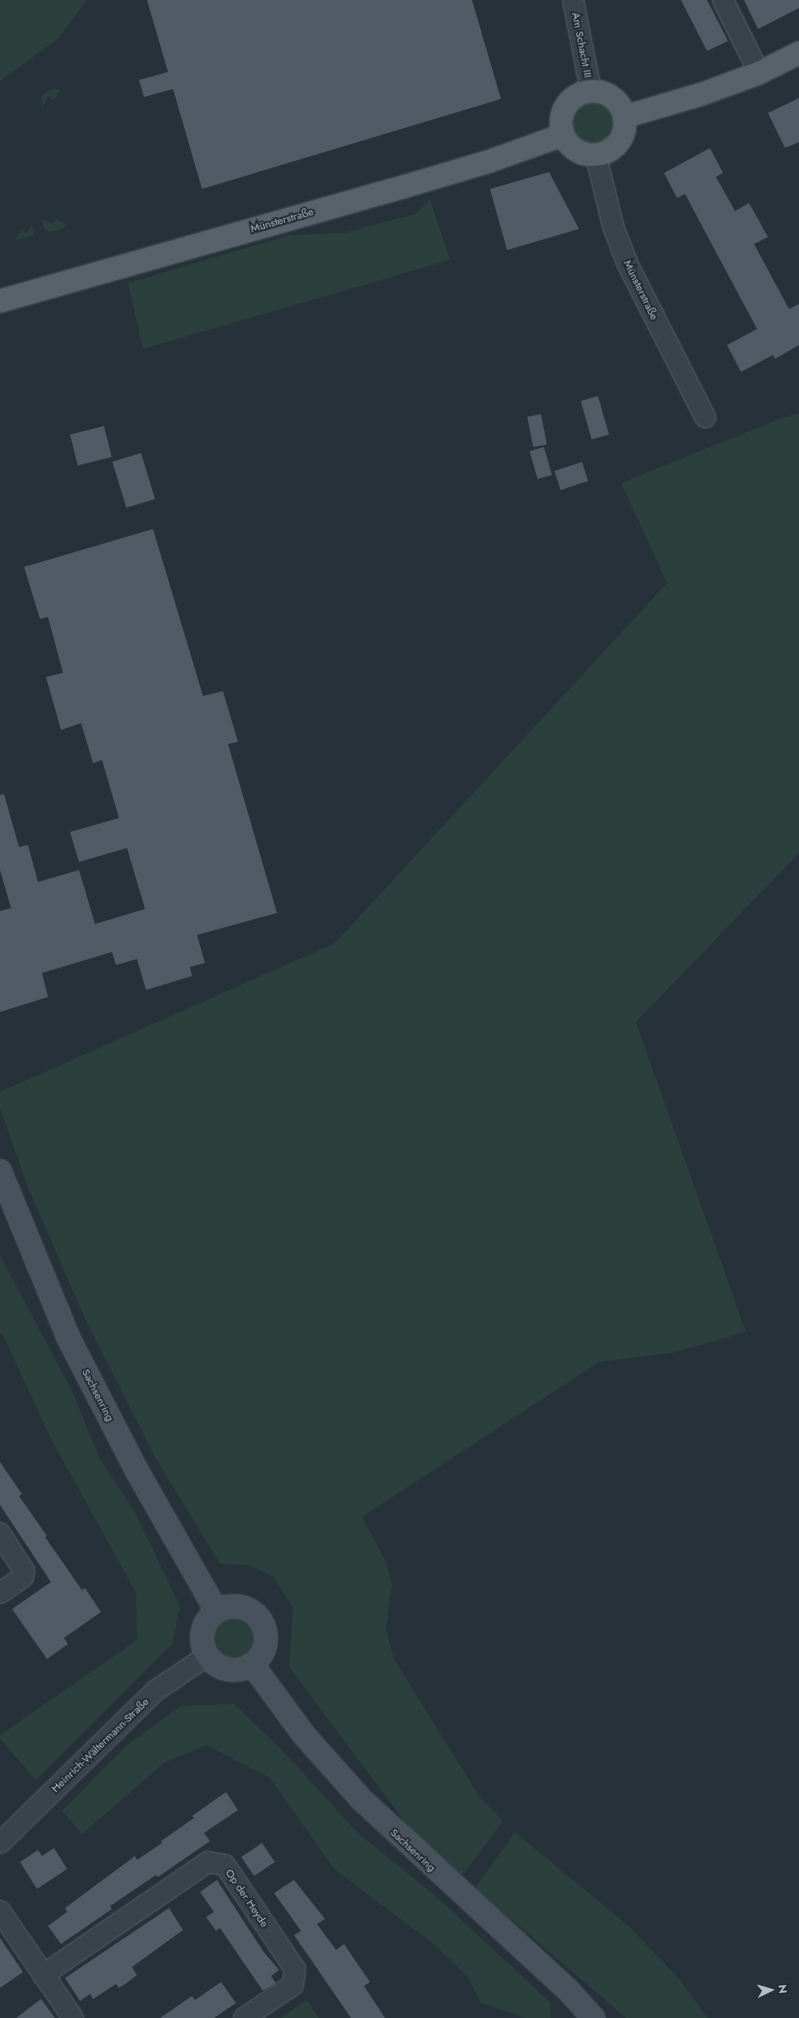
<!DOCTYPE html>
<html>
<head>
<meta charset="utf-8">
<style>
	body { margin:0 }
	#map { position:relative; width:799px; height:2018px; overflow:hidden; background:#26313a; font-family:Jost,sans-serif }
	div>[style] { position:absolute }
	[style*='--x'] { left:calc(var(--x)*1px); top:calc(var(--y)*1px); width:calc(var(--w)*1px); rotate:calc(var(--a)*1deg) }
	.green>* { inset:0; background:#2b3f3d }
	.round { border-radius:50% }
	.building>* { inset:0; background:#505b65; transform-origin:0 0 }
	.roads { filter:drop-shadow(0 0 1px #586169) drop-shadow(0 0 1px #586169) }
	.street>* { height:20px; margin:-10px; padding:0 10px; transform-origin:10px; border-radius:10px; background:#3a434b }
	.secondary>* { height:22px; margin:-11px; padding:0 11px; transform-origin:11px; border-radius:11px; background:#48525d }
	.secondary>.ring { margin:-11px; padding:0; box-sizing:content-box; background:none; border:22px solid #48525d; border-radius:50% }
	.primary>* { height:22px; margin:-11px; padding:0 11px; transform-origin:11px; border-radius:11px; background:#58626b }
	.primary>.ring { margin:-11px; padding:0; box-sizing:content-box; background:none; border:22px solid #58626b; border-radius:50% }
	span { translate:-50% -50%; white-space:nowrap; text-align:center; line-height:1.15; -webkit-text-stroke:3.5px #1f2830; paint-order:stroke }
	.street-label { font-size:11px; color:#b6bec6 }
	.north { position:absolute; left:751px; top:1970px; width:40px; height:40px; -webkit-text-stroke:3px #1f2830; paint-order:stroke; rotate:85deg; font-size:11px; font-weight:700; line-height:16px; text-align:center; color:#b6bec6 }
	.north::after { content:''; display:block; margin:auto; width:14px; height:18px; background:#b6bec6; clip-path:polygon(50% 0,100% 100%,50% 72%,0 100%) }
</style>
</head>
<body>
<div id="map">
	<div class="green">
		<i style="clip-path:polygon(0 0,87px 0,59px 38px,0 81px)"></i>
		<i style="clip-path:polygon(54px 88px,60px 90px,54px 100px,48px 97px,42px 107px,41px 96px)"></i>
		<i class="round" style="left:573px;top:103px;width:40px;height:40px"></i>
		<i style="clip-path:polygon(430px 199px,450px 260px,143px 349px,128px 283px,290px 235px,344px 233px,415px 214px)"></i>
		<i style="clip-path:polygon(42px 219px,52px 224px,56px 219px,66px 224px,63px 229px,49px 232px,44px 228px)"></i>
		<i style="clip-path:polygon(32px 224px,34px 235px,14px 241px,22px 229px,27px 233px)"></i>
		<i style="clip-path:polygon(799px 413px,799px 853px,636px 1022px,746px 1332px,672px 1353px,599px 1362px,362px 1517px,386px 1562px,392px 1583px,386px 1629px,394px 1659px,481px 1799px,503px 1821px,463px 1875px,413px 1833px,289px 1667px,293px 1608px,273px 1576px,248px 1565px,220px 1564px,155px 1457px,86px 1321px,27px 1185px,0 1108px,0 1092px,335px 943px,667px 583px,621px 483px,782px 418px)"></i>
		<i style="clip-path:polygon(0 1255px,72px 1391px,100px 1459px,135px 1512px,180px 1606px,173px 1643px,36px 1780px,0 1739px,0 1735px,137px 1640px,136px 1593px,51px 1439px,2px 1333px,0 1334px)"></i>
		<i class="round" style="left:214px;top:1617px;width:40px;height:40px"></i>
		<i style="clip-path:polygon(234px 1704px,279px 1747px,358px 1833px,439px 1899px,550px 2002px,551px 2018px,525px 2018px,481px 2003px,468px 1977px,431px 1942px,334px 1869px,269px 1777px,206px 1745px,164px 1763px,82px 1834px,62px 1811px,128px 1744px,181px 1706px)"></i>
		<i style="clip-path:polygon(515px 1832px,631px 1928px,680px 1980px,708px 2018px,626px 2018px,475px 1888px)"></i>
		<i style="clip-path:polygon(307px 2000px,319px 2018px,280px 2018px)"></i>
	</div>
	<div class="building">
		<i style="clip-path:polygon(147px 0,472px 0,501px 99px,202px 189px,173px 89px,144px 97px,139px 80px,168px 72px)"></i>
		<i style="clip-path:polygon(681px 0,707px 0,728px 41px,707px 51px)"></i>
		<i style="clip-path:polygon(744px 0,799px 0,799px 8px,758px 29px)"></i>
		<i style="clip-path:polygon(799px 98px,799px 142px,785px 148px,768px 113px)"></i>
		<i style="clip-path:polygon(710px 148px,723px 173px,716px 177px,735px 211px,749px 203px,768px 237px,754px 244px,789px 309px,799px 304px,799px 345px,775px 359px,773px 355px,741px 372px,727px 345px,757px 329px,685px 194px,677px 198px,664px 173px)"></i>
		<i style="clip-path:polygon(549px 172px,579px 229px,507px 250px,490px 189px)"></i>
		<i style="left:598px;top:396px;width:40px;height:18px;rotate:74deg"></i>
		<i style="left:541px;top:414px;width:31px;height:14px;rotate:79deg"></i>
		<i style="left:104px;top:426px;width:32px;height:35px;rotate:76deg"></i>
		<i style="left:544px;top:447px;width:29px;height:15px;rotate:74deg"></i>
		<i style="left:141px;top:453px;width:48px;height:30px;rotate:73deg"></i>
		<i style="left:582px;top:462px;width:20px;height:29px;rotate:72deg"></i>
		<i style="clip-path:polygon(153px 529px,203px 696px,223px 691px,238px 742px,228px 744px,277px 913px,197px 935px,205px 963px,190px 967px,192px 976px,146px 990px,137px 959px,116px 965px,112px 952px,42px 973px,48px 997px,0 1012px,0 911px,11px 908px,0 870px,0 795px,4px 794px,19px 847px,28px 845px,38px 882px,79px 870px,95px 924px,145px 909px,127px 848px,79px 862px,70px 832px,119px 818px,102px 760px,93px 763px,81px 723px,61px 730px,46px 677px,63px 673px,48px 617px,40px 619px,24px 567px)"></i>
		<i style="clip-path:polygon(0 1462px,22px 1494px,19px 1496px,47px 1536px,45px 1537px,82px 1590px,85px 1588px,101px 1612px,64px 1638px,68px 1644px,47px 1659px,12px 1609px,51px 1582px,0 1505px)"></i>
		<i style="clip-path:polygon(226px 1792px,238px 1810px,204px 1833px,210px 1841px,158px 1877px,156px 1875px,110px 1906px,112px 1909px,61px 1944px,48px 1926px,67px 1912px,65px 1908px,135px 1856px,137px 1860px,162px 1843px,161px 1841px,194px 1818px,192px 1816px)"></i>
		<i style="left:262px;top:1843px;width:23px;height:25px;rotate:56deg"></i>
		<i style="clip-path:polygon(54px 1848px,67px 1869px,37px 1889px,20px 1862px,38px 1850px,42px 1856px)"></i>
		<i style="clip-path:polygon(217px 1880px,263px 1951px,279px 1970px,271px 1976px,276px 1983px,263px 1991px,220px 1928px,216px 1931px,206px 1917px,214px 1912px,200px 1892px)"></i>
		<i style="clip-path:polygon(294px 1880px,325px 1919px,317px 1924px,336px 1950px,344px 1944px,370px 1982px,364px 1986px,385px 2018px,351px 2018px,294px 1935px,301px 1931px,274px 1893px)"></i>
		<i style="clip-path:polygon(169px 1908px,183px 1930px,132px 1967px,137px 1975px,128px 1982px,119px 1988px,116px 1984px,93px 1999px,90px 1994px,80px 2001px,65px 1978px)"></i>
		<i style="clip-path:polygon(0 1938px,23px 1972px,0 1988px)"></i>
		<i style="clip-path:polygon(221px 1982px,236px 2003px,214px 2018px,160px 2018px,192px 1996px,195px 2000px)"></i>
		<i style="clip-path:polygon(41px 1999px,55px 2018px,16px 2018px)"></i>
	</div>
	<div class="roads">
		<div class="street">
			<i style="--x:573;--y:0;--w:93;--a:78.8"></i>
			<i style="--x:723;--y:0;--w:81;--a:63.7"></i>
			<i style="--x:596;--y:156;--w:72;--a:76.3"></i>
			<i style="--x:613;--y:226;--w:40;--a:69"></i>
			<i style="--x:627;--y:263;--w:173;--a:63.1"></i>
			<i style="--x:0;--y:1533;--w:45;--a:57.7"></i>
			<i style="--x:24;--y:1571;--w:6;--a:99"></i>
			<i style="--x:23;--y:1577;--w:28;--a:145"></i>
			<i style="--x:0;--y:1843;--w:217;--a:-44.4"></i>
			<i style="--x:155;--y:1691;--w:63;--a:-33.9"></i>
			<i style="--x:0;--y:1911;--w:130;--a:55.7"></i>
			<i style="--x:43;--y:1975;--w:200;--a:-34.4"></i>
			<i style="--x:208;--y:1862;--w:17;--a:10"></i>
			<i style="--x:225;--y:1865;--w:125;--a:56.1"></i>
			<i style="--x:295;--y:1969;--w:16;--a:97"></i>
			<i style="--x:293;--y:1985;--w:59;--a:146"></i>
		</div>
		<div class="secondary">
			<i style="--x:0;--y:1171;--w:179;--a:67.7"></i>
			<i style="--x:68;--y:1337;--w:151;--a:62.8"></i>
			<i style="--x:137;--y:1471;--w:160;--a:60.4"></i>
			<i class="ring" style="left:202px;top:1606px;width:42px;height:42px"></i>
			<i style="--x:252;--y:1664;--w:88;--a:53.8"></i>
			<i style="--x:304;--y:1735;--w:87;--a:48.3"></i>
			<i style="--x:362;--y:1800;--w:280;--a:42.7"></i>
			<i style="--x:568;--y:1990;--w:38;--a:48"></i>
		</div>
		<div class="primary">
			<i class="ring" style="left:561px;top:91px;width:42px;height:42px"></i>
			<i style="--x:624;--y:117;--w:81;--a:-16.4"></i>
			<i style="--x:702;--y:94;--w:61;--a:-20.2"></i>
			<i style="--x:759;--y:73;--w:45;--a:-26.6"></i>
			<i style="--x:0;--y:301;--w:419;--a:-15.8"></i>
			<i style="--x:403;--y:187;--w:91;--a:-16.6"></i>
			<i style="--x:490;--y:161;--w:77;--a:-19.6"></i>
		</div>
	</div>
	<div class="street-label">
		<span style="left:582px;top:45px;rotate:79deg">Am Schacht III</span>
		<span style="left:282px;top:220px;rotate:-16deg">Münsterstraße</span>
		<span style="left:641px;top:290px;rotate:64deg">Münsterstraße</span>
		<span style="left:98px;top:1395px;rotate:63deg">Sachsenring</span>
		<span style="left:100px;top:1745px;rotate:-44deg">Heinrich-Wältermann-Straße</span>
		<span style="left:413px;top:1850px;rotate:43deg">Sachsenring</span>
		<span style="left:247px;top:1898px;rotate:56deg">Op der Heyde</span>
	</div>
	<div class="north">N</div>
</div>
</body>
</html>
